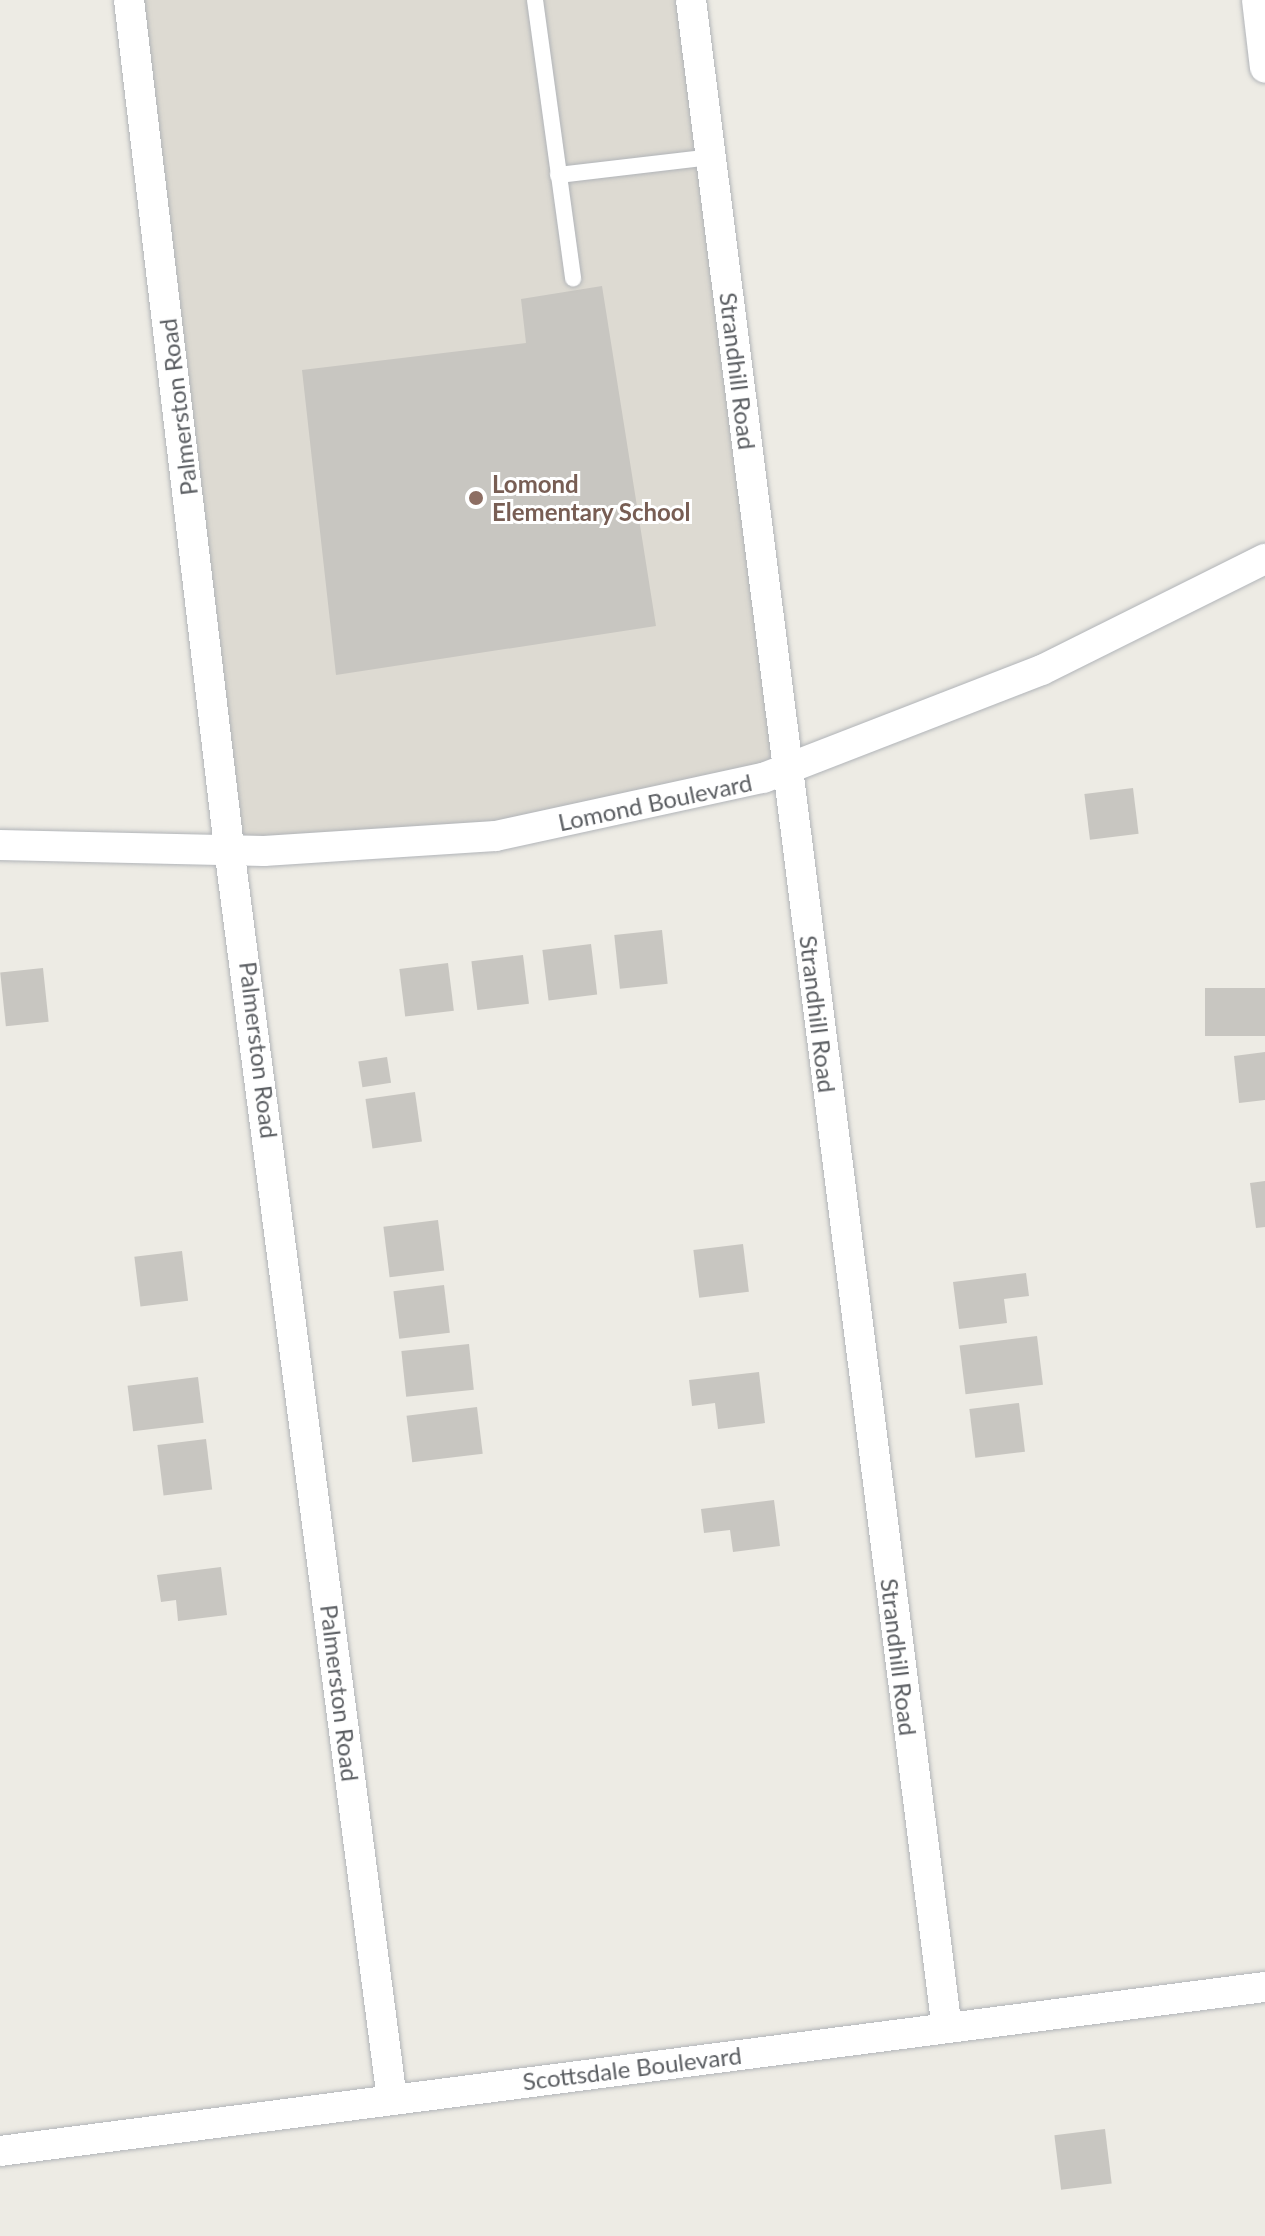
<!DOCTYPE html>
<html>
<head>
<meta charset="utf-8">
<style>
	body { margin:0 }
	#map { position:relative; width:1265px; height:2236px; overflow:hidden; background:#edebe4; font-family:Lato,sans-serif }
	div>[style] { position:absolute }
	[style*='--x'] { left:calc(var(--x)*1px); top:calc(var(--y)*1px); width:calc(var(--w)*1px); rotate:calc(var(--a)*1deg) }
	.education>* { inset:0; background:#dddad2 }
	.building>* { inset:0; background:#c8c6c1; transform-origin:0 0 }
	.roads { filter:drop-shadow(0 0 2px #b1b4b8) drop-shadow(0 0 2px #b1b4b8) }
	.lane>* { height:16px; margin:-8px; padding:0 8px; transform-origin:8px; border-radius:8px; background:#fff }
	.street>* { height:30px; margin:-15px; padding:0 15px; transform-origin:15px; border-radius:15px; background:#fff }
	.dots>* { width:22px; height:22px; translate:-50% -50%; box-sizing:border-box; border:4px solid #fff; border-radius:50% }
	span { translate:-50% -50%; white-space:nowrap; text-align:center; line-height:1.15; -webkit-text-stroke:6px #fff; paint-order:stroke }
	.street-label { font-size:24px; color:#5c5f63 }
	.education-label { font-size:24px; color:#785e54; font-weight:700 }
	.left { translate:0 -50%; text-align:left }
</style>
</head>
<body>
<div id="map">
	<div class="education">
		<i style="clip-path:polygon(129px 0,691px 0,787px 767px,496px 836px,229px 848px)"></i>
	</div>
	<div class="building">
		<i style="clip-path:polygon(602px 286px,656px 626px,336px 675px,302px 370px,526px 343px,521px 299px)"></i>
		<i style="left:1133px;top:788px;width:46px;height:49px;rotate:83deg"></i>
		<i style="left:662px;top:930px;width:54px;height:48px;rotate:84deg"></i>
		<i style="left:591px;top:944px;width:51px;height:49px;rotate:83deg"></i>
		<i style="left:523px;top:955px;width:49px;height:52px;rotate:83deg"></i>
		<i style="left:448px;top:963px;width:48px;height:49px;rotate:83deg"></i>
		<i style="left:43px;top:968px;width:54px;height:43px;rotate:84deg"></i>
		<i style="left:1265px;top:988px;width:48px;height:60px;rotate:90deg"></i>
		<i style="clip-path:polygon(1265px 1052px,1265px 1100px,1239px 1103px,1234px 1056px)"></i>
		<i style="left:387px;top:1057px;width:26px;height:29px;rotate:81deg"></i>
		<i style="left:415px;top:1092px;width:50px;height:50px;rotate:82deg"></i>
		<i style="clip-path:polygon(1265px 1181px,1265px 1227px,1256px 1228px,1250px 1183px)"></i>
		<i style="left:438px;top:1220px;width:51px;height:55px;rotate:83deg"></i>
		<i style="left:743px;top:1244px;width:48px;height:50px;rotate:83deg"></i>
		<i style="left:182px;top:1251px;width:50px;height:48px;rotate:83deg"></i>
		<i style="clip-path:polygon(1026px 1273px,1029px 1296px,1004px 1299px,1007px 1323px,959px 1329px,953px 1282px)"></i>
		<i style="left:444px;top:1285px;width:48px;height:51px;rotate:83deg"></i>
		<i style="left:1037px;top:1336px;width:49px;height:78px;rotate:83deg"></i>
		<i style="left:469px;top:1344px;width:46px;height:68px;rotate:84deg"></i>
		<i style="clip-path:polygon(759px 1372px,765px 1423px,718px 1429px,715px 1403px,692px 1406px,689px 1380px)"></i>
		<i style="left:198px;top:1377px;width:46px;height:71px;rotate:83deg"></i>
		<i style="left:1019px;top:1403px;width:49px;height:50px;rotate:83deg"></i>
		<i style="left:477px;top:1407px;width:47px;height:71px;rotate:83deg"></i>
		<i style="left:206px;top:1439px;width:51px;height:49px;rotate:83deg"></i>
		<i style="clip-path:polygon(774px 1500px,780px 1546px,733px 1552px,730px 1530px,704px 1533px,701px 1509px)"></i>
		<i style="clip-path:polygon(221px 1567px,227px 1615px,178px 1621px,176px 1600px,161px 1602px,157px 1575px)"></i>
		<i style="left:1105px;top:2129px;width:55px;height:51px;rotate:83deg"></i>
	</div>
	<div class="roads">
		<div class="lane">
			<i style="--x:535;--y:0;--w:281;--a:82.2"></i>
			<i style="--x:558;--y:175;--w:154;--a:-6.7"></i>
		</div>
		<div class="street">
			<i style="--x:129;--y:0;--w:854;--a:83.27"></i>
			<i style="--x:229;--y:848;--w:1262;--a:82.58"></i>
			<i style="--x:691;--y:0;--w:2044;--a:82.81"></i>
			<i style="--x:1257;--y:0;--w:68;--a:83.3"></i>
			<i style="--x:0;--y:845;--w:264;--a:1.3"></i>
			<i style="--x:264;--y:851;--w:232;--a:-3.7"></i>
			<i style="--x:496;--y:836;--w:273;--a:-12.3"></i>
			<i style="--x:763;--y:778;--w:299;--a:-21.2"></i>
			<i style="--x:1042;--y:670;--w:249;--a:-26.5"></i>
			<i style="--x:0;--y:2151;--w:1276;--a:-7.39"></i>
		</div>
	</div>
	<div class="dots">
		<i style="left:476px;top:498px;background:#8d6e63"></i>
	</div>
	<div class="street-label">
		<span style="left:738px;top:371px;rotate:83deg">Strandhill Road</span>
		<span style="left:178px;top:407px;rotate:-97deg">Palmerston Road</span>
		<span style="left:655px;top:802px;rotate:-12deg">Lomond Boulevard</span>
		<span style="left:818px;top:1014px;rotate:83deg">Strandhill Road</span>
		<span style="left:259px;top:1050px;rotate:83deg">Palmerston Road</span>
		<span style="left:899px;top:1657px;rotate:83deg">Strandhill Road</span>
		<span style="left:340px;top:1693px;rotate:83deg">Palmerston Road</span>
		<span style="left:632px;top:2068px;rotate:-7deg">Scottsdale Boulevard</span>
	</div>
	<div class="education-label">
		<span class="left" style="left:492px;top:498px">Lomond<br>Elementary School</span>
	</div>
</div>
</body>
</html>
